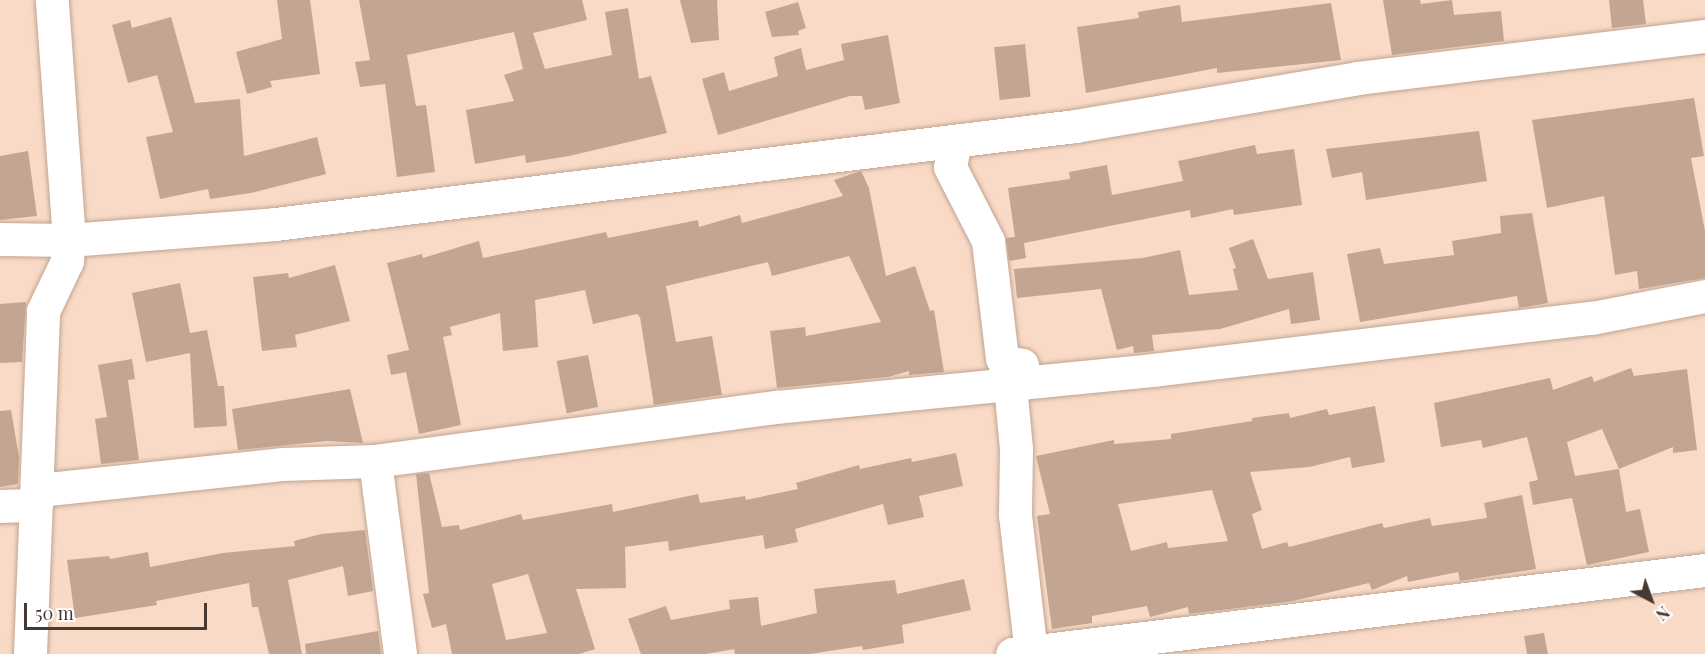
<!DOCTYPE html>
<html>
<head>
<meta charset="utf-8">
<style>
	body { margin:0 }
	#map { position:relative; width:1705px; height:654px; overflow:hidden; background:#f9dac7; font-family:"Playfair Display",serif }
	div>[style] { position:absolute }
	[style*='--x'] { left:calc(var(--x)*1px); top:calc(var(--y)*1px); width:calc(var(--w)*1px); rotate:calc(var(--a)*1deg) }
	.building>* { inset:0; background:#c2a592; transform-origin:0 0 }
	.roads { filter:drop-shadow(0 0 2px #c1a491) drop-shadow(0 0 2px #c1a491) }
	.minor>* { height:33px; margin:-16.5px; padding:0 16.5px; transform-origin:16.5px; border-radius:16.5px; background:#fff }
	span { translate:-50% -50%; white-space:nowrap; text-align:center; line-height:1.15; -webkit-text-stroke:6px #fff; paint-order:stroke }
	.north { position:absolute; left:1621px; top:570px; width:60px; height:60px; -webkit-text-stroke:4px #fff; paint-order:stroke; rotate:139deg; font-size:16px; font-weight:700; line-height:24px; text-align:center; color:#453931 }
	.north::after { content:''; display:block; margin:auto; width:21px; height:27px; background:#453931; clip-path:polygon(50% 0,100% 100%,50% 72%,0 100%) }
	.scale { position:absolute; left:24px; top:603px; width:183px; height:27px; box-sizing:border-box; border:3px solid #453931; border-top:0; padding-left:8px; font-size:18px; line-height:21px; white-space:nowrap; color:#453931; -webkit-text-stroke:4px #fff; paint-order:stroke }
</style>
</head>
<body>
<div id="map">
	<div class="building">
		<i style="clip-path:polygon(277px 0,310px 0,320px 74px,270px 81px,272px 87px,247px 94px,236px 52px,282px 39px)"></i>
		<i style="clip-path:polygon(359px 0,582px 0,587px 20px,533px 33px,545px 69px,612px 55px,605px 12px,628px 8px,639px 79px,651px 76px,667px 133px,569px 156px,526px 163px,525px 155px,475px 164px,466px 110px,514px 101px,504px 75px,523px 69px,514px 32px,407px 55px,416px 106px,426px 105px,435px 172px,397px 177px,385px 84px,360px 87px,355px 62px,370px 60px)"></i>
		<i style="clip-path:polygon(680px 0,717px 0,719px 40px,691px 43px)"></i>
		<i style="clip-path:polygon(1383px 0,1420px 0,1421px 4px,1452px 0,1454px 15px,1501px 11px,1504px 41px,1392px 55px)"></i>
		<i style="clip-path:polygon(1609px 0,1643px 0,1646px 24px,1612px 28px)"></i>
		<i style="clip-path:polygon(798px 2px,806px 28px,798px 31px,799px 35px,772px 37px,765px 12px)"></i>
		<i style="clip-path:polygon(1331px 3px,1341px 60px,1217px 73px,1217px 68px,1086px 93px,1077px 27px,1139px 18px,1138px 12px,1180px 5px,1182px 22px)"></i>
		<i style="clip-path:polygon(171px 17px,195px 103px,240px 99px,244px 156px,317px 137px,326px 174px,251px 193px,210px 199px,208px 189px,160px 199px,146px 137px,173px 132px,157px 75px,128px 83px,112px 25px,130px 20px,132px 28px)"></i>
		<i style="clip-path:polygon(888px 35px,900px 103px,865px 110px,862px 96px,850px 96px,718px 135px,702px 79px,724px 72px,729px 91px,778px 76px,774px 57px,801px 48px,806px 70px,844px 60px,841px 44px)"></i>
		<i style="left:1025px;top:44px;width:53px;height:31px;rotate:84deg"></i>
		<i style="clip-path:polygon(1694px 98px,1704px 156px,1691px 158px,1705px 231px,1705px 278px,1639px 289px,1637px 271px,1615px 275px,1604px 196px,1547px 208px,1532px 120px)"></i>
		<i style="clip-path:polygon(1479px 131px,1487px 181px,1366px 200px,1362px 172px,1332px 178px,1326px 149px)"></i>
		<i style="clip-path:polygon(1255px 145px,1257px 154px,1294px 149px,1302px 205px,1234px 215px,1233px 209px,1191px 218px,1190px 210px,1024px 243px,1026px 258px,1009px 261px,1006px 238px,1015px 237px,1008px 188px,1070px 179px,1069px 172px,1107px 165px,1112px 195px,1183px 181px,1178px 161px)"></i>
		<i style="clip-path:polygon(28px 151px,37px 216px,0 220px,0 156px)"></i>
		<i style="clip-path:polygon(861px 171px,869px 188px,886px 276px,915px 266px,930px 311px,934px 310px,944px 372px,909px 375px,909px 371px,888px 377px,777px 388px,770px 331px,805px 327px,806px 336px,881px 322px,849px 256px,772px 276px,768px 262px,666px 286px,676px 342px,712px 336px,722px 395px,654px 405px,640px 317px,637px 314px,593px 324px,585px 290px,535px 300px,538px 347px,503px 351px,500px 313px,450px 327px,452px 335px,443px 337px,461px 425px,419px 434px,406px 372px,391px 375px,387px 355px,409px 350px,387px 263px,422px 254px,423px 258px,479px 241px,483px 258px,606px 232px,608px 238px,698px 220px,699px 227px,740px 215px,742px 223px,843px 196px,834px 180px)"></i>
		<i style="clip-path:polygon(1532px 213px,1548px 303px,1519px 308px,1517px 296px,1360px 322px,1347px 254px,1380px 248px,1384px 264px,1454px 255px,1452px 241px,1501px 233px,1500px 216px)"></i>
		<i style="clip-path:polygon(1253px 239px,1268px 279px,1313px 272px,1320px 320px,1291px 324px,1289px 309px,1220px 329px,1152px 335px,1154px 351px,1134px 353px,1133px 346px,1117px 350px,1101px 289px,1017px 298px,1014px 269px,1143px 258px,1180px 250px,1189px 295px,1238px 290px,1233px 269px,1236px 268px,1229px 248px)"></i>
		<i style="clip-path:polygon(335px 265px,350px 321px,295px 335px,297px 347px,262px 351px,253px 277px,288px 273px,289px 278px)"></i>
		<i style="clip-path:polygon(180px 283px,190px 333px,207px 330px,218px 386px,224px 386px,227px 426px,194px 428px,190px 353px,146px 362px,132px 293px)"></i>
		<i style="clip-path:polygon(26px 302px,22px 362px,0 363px,0 304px)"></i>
		<i style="left:588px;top:355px;width:53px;height:32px;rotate:79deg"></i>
		<i style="clip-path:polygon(132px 359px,135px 379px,128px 380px,139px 460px,101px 464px,95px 419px,107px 417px,98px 365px)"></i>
		<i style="clip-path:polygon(1631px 368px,1634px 376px,1687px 369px,1697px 450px,1673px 453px,1673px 447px,1619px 469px,1602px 429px,1567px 442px,1575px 476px,1619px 469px,1626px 512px,1640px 509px,1649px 552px,1587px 565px,1572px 498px,1533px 505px,1529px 482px,1538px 480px,1527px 437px,1483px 448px,1481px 440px,1441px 447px,1434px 403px,1550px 378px,1553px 390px,1592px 376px,1594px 382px)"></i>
		<i style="clip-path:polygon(350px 389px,363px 443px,327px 441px,238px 450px,232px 409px)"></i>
		<i style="clip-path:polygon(evenodd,1375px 406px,1385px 462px,1352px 468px,1350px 457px,1309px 467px,1250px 472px,1262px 510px,1252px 514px,1262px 549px,1287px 542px,1289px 547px,1382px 523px,1384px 528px,1430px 518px,1432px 526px,1487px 518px,1484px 503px,1522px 495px,1536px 569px,1460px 581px,1458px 572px,1408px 582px,1407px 576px,1372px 590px,1369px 583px,1293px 601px,1189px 614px,1188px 607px,1150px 617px,1147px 606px,1092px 616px,1092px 623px,1052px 629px,1037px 516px,1050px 514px,1036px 456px,1114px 440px,1114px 444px,1171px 439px,1171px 434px,1252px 421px,1252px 418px,1289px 413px,1290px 418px,1327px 409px,1329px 415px,1375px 406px,1212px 490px,1228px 541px,1168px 548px,1167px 542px,1131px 551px,1118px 504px,1212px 490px)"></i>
		<i style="clip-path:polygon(11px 410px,19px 457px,18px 484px,0 487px,0 411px)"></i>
		<i style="clip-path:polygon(evenodd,956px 453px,963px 486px,919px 496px,924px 517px,888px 525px,883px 504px,795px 529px,798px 542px,765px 549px,763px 535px,669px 551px,668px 541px,625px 547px,626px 588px,576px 589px,595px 649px,579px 654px,452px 654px,446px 624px,432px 628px,423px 594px,429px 593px,416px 474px,429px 473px,442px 527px,459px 525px,460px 530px,521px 514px,523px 520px,612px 504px,613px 512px,698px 494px,700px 503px,745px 496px,746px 500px,798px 489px,796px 483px,859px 465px,860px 469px,911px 458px,912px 462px,956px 453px,528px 574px,547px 633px,506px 640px,492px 584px,528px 574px)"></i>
		<i style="clip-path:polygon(365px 530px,373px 591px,348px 596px,343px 566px,288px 580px,302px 654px,269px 654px,258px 607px,252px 607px,249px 583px,156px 601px,157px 605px,75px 618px,67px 560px,109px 556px,110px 559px,148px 552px,150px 567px,223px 553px,295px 546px,294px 541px,321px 534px)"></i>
		<i style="clip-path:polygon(964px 579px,971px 610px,902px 625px,904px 643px,863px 650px,862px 646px,810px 654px,735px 654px,734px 649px,706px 654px,641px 654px,628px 619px,666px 606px,671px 620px,730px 609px,729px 600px,758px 597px,761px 626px,817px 613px,814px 589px,895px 580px,897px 594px)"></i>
		<i style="clip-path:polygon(378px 631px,381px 654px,306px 654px,305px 644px)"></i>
		<i style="clip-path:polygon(1544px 633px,1548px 654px,1527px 654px,1524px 636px)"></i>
	</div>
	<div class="roads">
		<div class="minor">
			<i style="--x:955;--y:141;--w:26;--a:101"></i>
			<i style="--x:950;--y:167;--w:83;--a:62.8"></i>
			<i style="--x:988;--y:241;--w:118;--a:83.2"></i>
			<i style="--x:1002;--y:358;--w:4;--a:63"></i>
			<i style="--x:1004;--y:362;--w:18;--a:9"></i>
			<i style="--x:1022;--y:365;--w:18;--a:81"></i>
			<i style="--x:0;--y:239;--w:69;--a:0.8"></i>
			<i style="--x:69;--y:240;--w:207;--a:-4.4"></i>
			<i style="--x:275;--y:224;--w:806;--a:-6.98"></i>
			<i style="--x:1075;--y:126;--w:287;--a:-9.6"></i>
			<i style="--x:1358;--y:78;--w:350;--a:-6.9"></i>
			<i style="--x:1010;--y:385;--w:64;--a:84.6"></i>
			<i style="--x:1016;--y:449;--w:66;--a:90.9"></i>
			<i style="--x:1015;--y:515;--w:140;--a:83.4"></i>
			<i style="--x:375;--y:461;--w:195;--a:82.6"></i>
			<i style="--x:39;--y:490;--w:244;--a:-6.1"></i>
			<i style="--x:282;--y:464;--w:93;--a:-1.8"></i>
			<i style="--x:375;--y:461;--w:405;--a:-7.7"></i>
			<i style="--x:776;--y:407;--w:379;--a:-5.6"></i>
			<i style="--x:1153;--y:370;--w:442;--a:-6.8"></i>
			<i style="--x:1592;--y:318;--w:115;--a:-11"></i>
			<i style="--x:0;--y:506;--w:36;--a:-2"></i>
			<i style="--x:30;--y:654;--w:343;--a:-87.8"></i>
			<i style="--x:43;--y:311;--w:55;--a:-64.4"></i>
			<i style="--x:67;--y:261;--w:21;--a:-85"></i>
			<i style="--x:69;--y:240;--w:241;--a:-94.1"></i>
			<i style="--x:1012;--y:654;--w:698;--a:-6.91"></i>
		</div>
	</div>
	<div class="north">N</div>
	<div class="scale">50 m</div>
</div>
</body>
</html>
